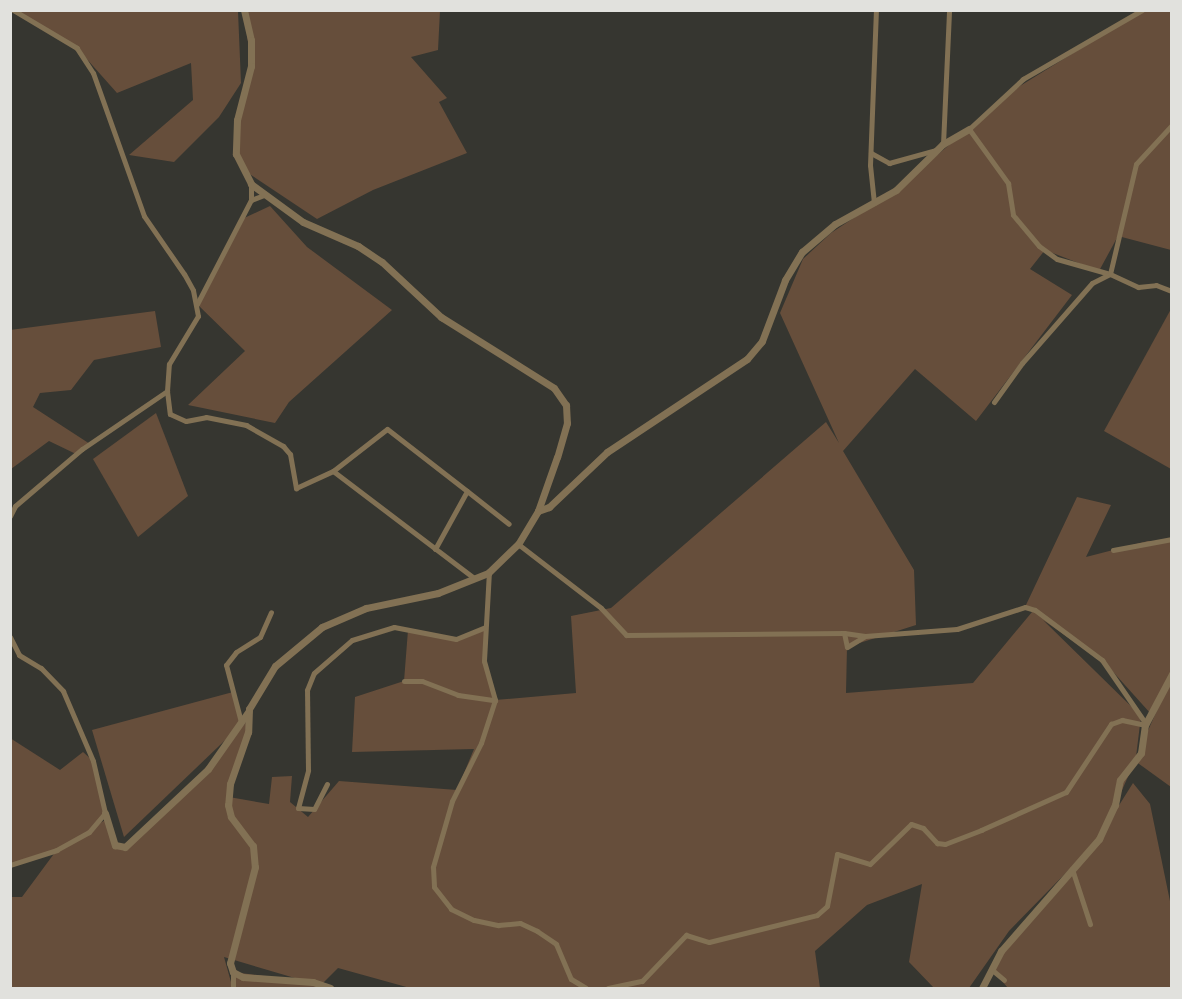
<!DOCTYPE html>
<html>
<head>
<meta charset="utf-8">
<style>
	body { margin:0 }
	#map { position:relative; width:1182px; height:999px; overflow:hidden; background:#363630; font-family:"DejaVu Sans",sans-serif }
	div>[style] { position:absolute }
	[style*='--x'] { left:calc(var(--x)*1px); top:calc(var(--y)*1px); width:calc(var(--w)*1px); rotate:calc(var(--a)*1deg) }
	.green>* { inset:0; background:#664e3b }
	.minor>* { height:5px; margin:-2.5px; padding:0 2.5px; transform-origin:2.5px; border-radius:2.5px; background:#827154 }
	.tertiary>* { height:7px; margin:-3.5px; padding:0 3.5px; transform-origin:3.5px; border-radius:3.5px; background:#827154 }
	span { translate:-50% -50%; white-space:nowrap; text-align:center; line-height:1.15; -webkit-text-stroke:4.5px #1d1d1b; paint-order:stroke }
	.frame { position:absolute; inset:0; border:12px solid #e1e1dd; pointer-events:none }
</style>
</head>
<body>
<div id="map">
	<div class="green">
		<i style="clip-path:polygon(16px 11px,238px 11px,241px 83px,219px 117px,174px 162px,129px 155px,193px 100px,191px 63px,117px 93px,77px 48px)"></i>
		<i style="clip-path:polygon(244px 11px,440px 11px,438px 50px,411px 57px,447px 98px,439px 102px,467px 153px,373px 190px,317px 219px,242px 169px,236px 138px,251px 66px)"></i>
		<i style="clip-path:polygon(evenodd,1141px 11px,1171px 11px,1171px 250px,1118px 236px,1099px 271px,1045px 250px,1030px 269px,1072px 295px,976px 421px,915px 369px,843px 451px,914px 570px,916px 625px,847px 647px,846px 693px,973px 683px,1032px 612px,1025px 607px,1077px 497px,1111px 505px,1086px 557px,1148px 541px,1171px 541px,1171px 787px,1135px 761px,1106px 826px,1133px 783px,1150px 804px,1171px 906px,1171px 988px,1008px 988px,991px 969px,1099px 839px,1009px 931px,969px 988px,934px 988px,909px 962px,922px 884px,867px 905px,815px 951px,820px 988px,410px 988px,338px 968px,321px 985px,325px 988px,11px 988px,11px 897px,22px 897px,56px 851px,11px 865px,10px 738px,60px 770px,83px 752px,93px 761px,105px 813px,95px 826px,107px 819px,115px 844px,125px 847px,187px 790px,249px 719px,229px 797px,269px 804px,272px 777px,292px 776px,290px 802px,308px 817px,339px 781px,457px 790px,474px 749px,352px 752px,355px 697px,404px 681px,408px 630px,456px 639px,485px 627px,484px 661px,495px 700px,576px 693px,571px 616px,611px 608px,826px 422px,839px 443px,780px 313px,803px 259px,831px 233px,896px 190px,1015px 89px,1141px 11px,1043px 620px,1106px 664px,1151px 714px,1164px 695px,1136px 757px,1141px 716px,1043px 620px,1141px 11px,224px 957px,305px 981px,233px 972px,231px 982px,224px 957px)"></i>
		<i style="clip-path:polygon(270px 206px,307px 247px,392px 310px,289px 402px,275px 423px,188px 405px,245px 351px,197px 304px,242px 219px)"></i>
		<i style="clip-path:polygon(1171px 309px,1172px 469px,1171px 469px,1104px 431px)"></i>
		<i style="clip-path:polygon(155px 311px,161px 347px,94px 360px,71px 390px,40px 393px,33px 407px,90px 444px,76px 454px,49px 441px,11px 469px,10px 330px)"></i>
		<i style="clip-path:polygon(156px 413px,188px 496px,138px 537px,93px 459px)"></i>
		<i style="clip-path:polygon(233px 692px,242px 724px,124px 837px,92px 730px)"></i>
	</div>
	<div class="minor">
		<i style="--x:1142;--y:10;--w:138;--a:149.9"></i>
		<i style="--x:1023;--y:79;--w:74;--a:137.2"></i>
		<i style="--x:969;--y:129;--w:67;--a:54.2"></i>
		<i style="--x:1008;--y:183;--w:32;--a:81"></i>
		<i style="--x:1013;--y:215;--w:40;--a:50"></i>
		<i style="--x:1039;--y:246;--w:22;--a:36"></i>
		<i style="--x:1057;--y:259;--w:55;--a:15.8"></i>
		<i style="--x:1110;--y:274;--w:31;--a:25"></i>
		<i style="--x:1138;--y:287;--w:18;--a:-6"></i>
		<i style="--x:1156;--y:285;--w:17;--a:21"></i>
		<i style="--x:943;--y:144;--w:134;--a:-87.4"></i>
		<i style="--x:871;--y:153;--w:21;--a:29"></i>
		<i style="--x:889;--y:163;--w:49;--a:-15.5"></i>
		<i style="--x:251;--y:184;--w:16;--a:90"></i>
		<i style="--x:874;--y:203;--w:38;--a:-96"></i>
		<i style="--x:870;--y:165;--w:155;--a:-87.8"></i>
		<i style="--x:197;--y:304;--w:117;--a:-62.6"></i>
		<i style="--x:251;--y:200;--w:14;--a:-21"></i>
		<i style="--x:167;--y:391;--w:23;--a:83"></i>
		<i style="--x:170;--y:414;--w:17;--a:24"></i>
		<i style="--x:186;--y:421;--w:20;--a:-11"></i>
		<i style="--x:206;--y:417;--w:41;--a:11.3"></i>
		<i style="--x:246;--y:425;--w:43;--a:29.6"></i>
		<i style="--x:283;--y:446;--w:11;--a:49"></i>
		<i style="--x:290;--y:454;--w:35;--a:80"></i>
		<i style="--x:296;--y:488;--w:41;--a:-24.7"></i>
		<i style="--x:994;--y:402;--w:48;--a:-54.3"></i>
		<i style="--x:1022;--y:363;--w:106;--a:-48.8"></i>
		<i style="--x:1092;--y:283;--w:20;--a:-27"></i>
		<i style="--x:1110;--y:274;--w:113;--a:-76.7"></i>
		<i style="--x:1136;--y:164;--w:53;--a:-47.3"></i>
		<i style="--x:467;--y:491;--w:53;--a:38.2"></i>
		<i style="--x:10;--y:516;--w:11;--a:-63"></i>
		<i style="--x:15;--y:506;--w:88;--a:-40.4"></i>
		<i style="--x:82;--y:449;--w:103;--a:-34.3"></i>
		<i style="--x:167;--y:391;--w:27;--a:-86"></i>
		<i style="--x:169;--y:364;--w:56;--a:-58.9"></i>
		<i style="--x:198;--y:316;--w:26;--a:-101"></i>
		<i style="--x:193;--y:290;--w:18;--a:-119"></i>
		<i style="--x:184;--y:274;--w:70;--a:-124.6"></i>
		<i style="--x:144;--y:216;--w:152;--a:-109.6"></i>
		<i style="--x:93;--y:73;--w:30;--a:-123"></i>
		<i style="--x:77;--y:48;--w:74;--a:-149.3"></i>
		<i style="--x:518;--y:544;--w:105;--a:37.6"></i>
		<i style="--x:601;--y:608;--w:37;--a:47"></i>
		<i style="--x:626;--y:635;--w:218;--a:-0.5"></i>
		<i style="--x:435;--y:549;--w:66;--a:-61.1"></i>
		<i style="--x:467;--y:491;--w:101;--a:-142.2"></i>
		<i style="--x:387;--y:429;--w:68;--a:142.1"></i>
		<i style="--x:333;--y:471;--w:177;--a:37.2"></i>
		<i style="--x:1113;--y:550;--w:60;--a:-10.6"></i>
		<i style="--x:489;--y:571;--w:90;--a:93.2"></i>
		<i style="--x:484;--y:661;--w:41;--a:74.2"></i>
		<i style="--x:495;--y:700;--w:45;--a:108"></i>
		<i style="--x:481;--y:743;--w:65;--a:116.6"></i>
		<i style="--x:452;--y:801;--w:69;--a:106.1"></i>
		<i style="--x:433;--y:867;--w:20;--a:87"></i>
		<i style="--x:434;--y:887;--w:28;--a:52"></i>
		<i style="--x:451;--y:909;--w:25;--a:26"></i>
		<i style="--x:474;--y:920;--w:25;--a:12"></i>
		<i style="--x:498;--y:925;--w:22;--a:-5"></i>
		<i style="--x:520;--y:923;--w:19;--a:25"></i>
		<i style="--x:537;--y:931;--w:23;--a:34"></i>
		<i style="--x:556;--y:944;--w:38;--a:67"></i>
		<i style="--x:571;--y:979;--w:17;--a:31"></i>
		<i style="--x:865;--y:636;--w:21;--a:-172"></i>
		<i style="--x:844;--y:633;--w:14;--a:78"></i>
		<i style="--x:847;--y:647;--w:21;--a:-31"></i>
		<i style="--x:865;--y:636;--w:92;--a:-4.4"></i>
		<i style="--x:957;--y:629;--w:71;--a:-17.9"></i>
		<i style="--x:1025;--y:607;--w:10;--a:17"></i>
		<i style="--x:1035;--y:610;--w:84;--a:36.7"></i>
		<i style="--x:1102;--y:660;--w:78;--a:55.5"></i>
		<i style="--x:10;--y:637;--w:20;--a:63"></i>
		<i style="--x:19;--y:655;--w:26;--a:31"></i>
		<i style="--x:41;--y:668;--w:32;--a:46"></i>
		<i style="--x:63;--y:691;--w:76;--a:66.8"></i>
		<i style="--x:93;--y:761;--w:53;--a:77"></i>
		<i style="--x:105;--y:813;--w:25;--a:130"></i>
		<i style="--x:89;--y:832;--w:37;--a:151"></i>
		<i style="--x:57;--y:850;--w:49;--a:162.3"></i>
		<i style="--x:404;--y:681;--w:18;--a:0"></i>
		<i style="--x:422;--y:681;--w:39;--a:21"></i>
		<i style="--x:458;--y:695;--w:37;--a:8"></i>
		<i style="--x:241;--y:722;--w:59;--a:-104.7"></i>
		<i style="--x:226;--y:665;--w:16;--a:-52"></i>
		<i style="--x:236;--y:652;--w:28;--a:-32"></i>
		<i style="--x:260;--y:637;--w:27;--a:-66"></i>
		<i style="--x:327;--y:784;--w:28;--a:117"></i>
		<i style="--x:314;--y:809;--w:16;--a:-176"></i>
		<i style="--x:298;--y:808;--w:39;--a:-75"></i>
		<i style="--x:308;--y:770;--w:80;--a:-90.7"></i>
		<i style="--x:307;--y:690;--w:18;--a:-68"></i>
		<i style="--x:314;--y:673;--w:50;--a:-41"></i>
		<i style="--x:352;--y:640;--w:44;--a:-17.2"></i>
		<i style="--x:394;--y:627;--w:63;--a:11"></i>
		<i style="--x:456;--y:639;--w:31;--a:-22"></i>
		<i style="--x:1072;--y:869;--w:58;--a:71.9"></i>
		<i style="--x:991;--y:969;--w:17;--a:40"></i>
		<i style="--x:233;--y:988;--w:16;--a:-90"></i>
		<i style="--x:608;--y:988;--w:35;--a:-12"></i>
		<i style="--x:642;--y:981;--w:64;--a:-46.3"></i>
		<i style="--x:686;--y:935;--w:24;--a:17"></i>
		<i style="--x:709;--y:942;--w:111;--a:-14"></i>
		<i style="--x:817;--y:915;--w:13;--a:-42"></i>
		<i style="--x:827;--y:906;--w:53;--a:-79.1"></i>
		<i style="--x:837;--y:854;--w:34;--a:17"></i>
		<i style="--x:870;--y:864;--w:57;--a:-44.3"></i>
		<i style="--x:911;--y:824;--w:13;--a:18"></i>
		<i style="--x:923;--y:828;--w:21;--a:47"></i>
		<i style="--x:937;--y:843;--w:8;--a:7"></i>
		<i style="--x:945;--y:844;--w:39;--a:-21"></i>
		<i style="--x:981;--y:830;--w:93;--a:-24.1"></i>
		<i style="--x:1066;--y:792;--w:82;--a:-56.5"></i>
		<i style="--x:1111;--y:724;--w:12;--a:-20"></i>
		<i style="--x:1122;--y:720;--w:24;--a:12"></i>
	</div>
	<div class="tertiary">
		<i style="--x:244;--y:10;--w:31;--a:77"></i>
		<i style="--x:251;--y:40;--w:26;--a:90"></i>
		<i style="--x:251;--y:66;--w:56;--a:104.5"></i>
		<i style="--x:237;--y:120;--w:34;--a:92"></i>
		<i style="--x:236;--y:154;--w:34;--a:63"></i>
		<i style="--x:251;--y:184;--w:64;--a:36.2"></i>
		<i style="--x:303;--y:222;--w:60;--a:23.6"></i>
		<i style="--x:358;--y:246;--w:29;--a:34"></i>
		<i style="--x:382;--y:262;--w:81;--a:43"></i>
		<i style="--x:441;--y:317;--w:133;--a:32.1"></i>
		<i style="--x:554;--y:388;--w:21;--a:55"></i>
		<i style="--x:566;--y:405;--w:18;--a:87"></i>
		<i style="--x:567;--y:423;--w:35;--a:106"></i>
		<i style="--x:557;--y:457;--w:57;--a:109.4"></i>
		<i style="--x:538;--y:511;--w:39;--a:121"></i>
		<i style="--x:518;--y:544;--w:42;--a:136"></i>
		<i style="--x:488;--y:573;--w:54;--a:158.2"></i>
		<i style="--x:438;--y:593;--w:74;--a:168.2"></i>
		<i style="--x:366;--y:608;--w:48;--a:156.6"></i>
		<i style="--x:322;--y:627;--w:61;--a:140.3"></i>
		<i style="--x:275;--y:666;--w:50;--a:121.2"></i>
		<i style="--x:249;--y:709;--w:23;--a:92"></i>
		<i style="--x:248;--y:732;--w:55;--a:109.1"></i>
		<i style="--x:230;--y:784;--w:21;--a:95"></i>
		<i style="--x:228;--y:805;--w:12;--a:76"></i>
		<i style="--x:231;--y:817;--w:36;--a:53"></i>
		<i style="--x:253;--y:846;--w:21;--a:85"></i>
		<i style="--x:255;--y:867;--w:99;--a:104.6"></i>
		<i style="--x:230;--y:963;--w:9;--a:72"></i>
		<i style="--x:233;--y:972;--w:11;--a:27"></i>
		<i style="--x:243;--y:977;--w:70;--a:4.1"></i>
		<i style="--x:313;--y:982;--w:18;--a:19"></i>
		<i style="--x:538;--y:511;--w:12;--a:-20"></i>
		<i style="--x:549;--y:507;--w:80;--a:-43.5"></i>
		<i style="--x:607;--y:452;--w:168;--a:-33.6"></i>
		<i style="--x:747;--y:359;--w:23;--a:-50"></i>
		<i style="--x:762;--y:341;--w:65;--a:-69.3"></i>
		<i style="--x:785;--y:280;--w:33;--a:-59"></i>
		<i style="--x:802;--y:252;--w:43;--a:-40.3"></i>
		<i style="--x:835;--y:224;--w:70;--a:-29.1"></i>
		<i style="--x:896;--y:190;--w:66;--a:-44.4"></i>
		<i style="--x:943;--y:144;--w:30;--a:-30"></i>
		<i style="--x:105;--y:813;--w:34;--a:73"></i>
		<i style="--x:115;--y:845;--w:10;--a:11"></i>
		<i style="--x:125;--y:847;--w:114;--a:-43.2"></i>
		<i style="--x:208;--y:769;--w:70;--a:-54.9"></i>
		<i style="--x:982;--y:988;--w:42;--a:-62.8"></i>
		<i style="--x:1001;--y:951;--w:149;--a:-48.8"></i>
		<i style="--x:1099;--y:839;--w:38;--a:-65"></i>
		<i style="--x:1115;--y:805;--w:25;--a:-79"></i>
		<i style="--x:1120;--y:780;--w:34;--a:-52"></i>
		<i style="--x:1141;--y:753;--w:28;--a:-82"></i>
		<i style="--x:1145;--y:725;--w:58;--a:-62.1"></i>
	</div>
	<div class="frame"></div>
</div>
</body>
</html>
